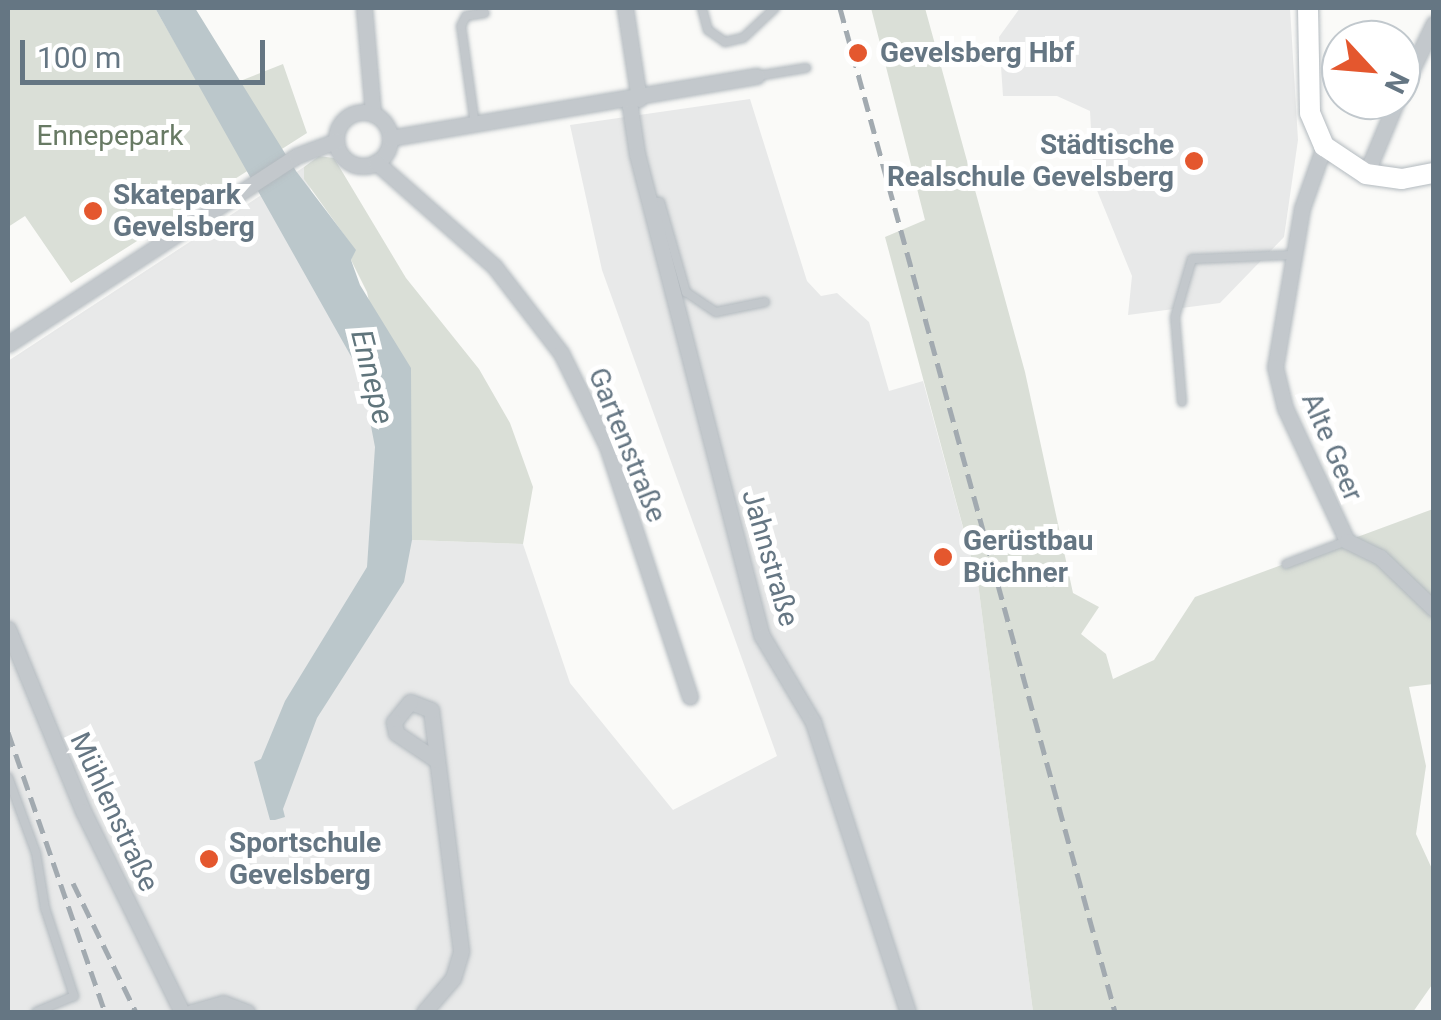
<!DOCTYPE html>
<html>
<head>
<meta charset="utf-8">
<style>
	body { margin:0 }
	#map { position:relative; width:1441px; height:1020px; overflow:hidden; background:#fafaf8; font-family:Roboto,sans-serif }
	div>[style] { position:absolute }
	[style*='--x'] { left:calc(var(--x)*1px); top:calc(var(--y)*1px); width:calc(var(--w)*1px); rotate:calc(var(--a)*1deg) }
	.built>* { inset:0; background:#e8e9e9 }
	.green>* { inset:0; background:#dadfd7 }
	.water>* { inset:0; background:#bbc7cb }
	.roads { filter:drop-shadow(0 0 2px #b3babf) drop-shadow(0 0 2px #b3babf) }
	.service>* { height:8px; margin:-4px; padding:0 4px; transform-origin:4px; border-radius:4px; background:#c3c8cc }
	.minor>* { height:15px; margin:-7.5px; padding:0 7.5px; transform-origin:7.5px; border-radius:7.5px; background:#c3c8cc }
	.minor>.ring { margin:-7.5px; padding:0; box-sizing:content-box; background:none; border:15px solid #c3c8cc; border-radius:50% }
	.secondary>* { height:20px; margin:-10px; padding:0 10px; transform-origin:10px; border-radius:10px; background:#fff }
	.rail>* { height:5px; margin-top:-2.5px; transform-origin:0; background:repeating-linear-gradient(90deg,#a2aab0 0 15px,transparent 0 23px) }
	.dots>* { width:28px; height:28px; translate:-50% -50%; box-sizing:border-box; border:5px solid #fff; border-radius:50% }
	span { translate:-50% -50%; white-space:nowrap; text-align:center; line-height:1.15; -webkit-text-stroke:10px #fff; paint-order:stroke }
	.poi-label { font-size:28px; color:#657683; font-weight:700 }
	.left { translate:0 -50%; text-align:left }
	.right { translate:-100% -50%; text-align:right }
	.park-label { font-size:28px; color:#687a64 }
	.street-label { font-size:28px; color:#657683 }
	.water-label { font-size:30px; color:#60757c; font-style:italic }
	.frame { position:absolute; inset:0; border:10px solid #657683; pointer-events:none }
	.north { position:absolute; left:1321px; top:20px; width:100px; height:100px; box-sizing:border-box; background:#fff; border:2px solid #c1c8cd; border-radius:50%; rotate:116deg; font-size:28px; font-weight:700; line-height:40px; text-align:center; color:#657683 }
	.north::after { content:''; display:block; margin:auto; width:35px; height:45px; background:#e4572e; clip-path:polygon(50% 0,100% 100%,50% 72%,0 100%) }
	.scale { position:absolute; left:20px; top:40px; width:245px; height:45px; box-sizing:border-box; border:5px solid #657683; border-top:0; padding-left:12px; font-size:30px; line-height:35px; white-space:nowrap; color:#657683; -webkit-text-stroke:8px #fff; paint-order:stroke }
</style>
</head>
<body>
<div id="map">
	<div class="built">
		<i style="clip-path:polygon(1020px 8px,1290px 8px,1298px 140px,1284px 237px,1220px 303px,1128px 315px,1132px 276px,1094px 183px,1090px 111px,1057px 96px,1003px 96px,999px 37px)"></i>
		<i style="clip-path:polygon(750px 99px,807px 281px,821px 296px,837px 293px,869px 322px,889px 391px,923px 381px,978px 583px,1033px 1012px,8px 1012px,8px 361px,304px 167px,412px 540px,523px 544px,570px 683px,673px 810px,777px 756px,602px 270px,570px 125px)"></i>
	</div>
	<div class="green">
		<i style="clip-path:polygon(8px 8px,155px 8px,205px 95px,283px 64px,307px 133px,71px 283px,25px 216px,8px 227px)"></i>
		<i style="clip-path:polygon(871px 8px,925px 8px,1025px 372px,1073px 593px,1099px 607px,1081px 634px,1106px 654px,1113px 679px,1154px 660px,1195px 597px,1433px 509px,1433px 684px,1409px 687px,1426px 766px,1416px 834px,1433px 871px,1434px 982px,1413px 1012px,1033px 1012px,978px 583px,885px 237px,925px 220px)"></i>
		<i style="clip-path:polygon(319px 156px,334px 158px,406px 278px,479px 369px,510px 423px,533px 487px,523px 544px,412px 540px,411px 493px,367px 292px,351px 260px,355px 250px,304px 179px,304px 167px)"></i>
	</div>
	<div class="water">
		<i style="clip-path:polygon(155px 8px,195px 8px,296px 171px,356px 250px,351px 260px,360px 285px,411px 368px,412px 540px,404px 582px,317px 718px,283px 809px,285px 817px,275px 820px,270px 820px,254px 762px,261px 759px,285px 701px,367px 567px,375px 447px,361px 374px)"></i>
	</div>
	<div class="roads">
		<div class="service">
			<i style="--x:702;--y:8;--w:23;--a:75"></i>
			<i style="--x:708;--y:30;--w:21;--a:35"></i>
			<i style="--x:725;--y:42;--w:18;--a:-13"></i>
			<i style="--x:743;--y:38;--w:44;--a:-43.2"></i>
			<i style="--x:757;--y:76;--w:50;--a:-9.3"></i>
			<i style="--x:475;--y:125;--w:100;--a:-98"></i>
			<i style="--x:461;--y:26;--w:11;--a:-63"></i>
			<i style="--x:466;--y:16;--w:19;--a:-9"></i>
			<i style="--x:649;--y:201;--w:11;--a:5"></i>
			<i style="--x:660;--y:202;--w:94;--a:73.9"></i>
			<i style="--x:686;--y:292;--w:36;--a:34"></i>
			<i style="--x:716;--y:312;--w:50;--a:-11.5"></i>
			<i style="--x:1182;--y:402;--w:85;--a:-94.7"></i>
			<i style="--x:1175;--y:317;--w:60;--a:-73.7"></i>
			<i style="--x:1192;--y:259;--w:100;--a:-2.3"></i>
			<i style="--x:1286;--y:564;--w:65;--a:-20.7"></i>
			<i style="--x:8;--y:777;--w:81;--a:69.8"></i>
			<i style="--x:36;--y:853;--w:56;--a:80.7"></i>
			<i style="--x:45;--y:908;--w:93;--a:71.8"></i>
			<i style="--x:74;--y:996;--w:41;--a:157.2"></i>
		</div>
		<div class="minor">
			<i style="--x:364;--y:8;--w:106;--a:85.1"></i>
			<i style="--x:625;--y:8;--w:92;--a:81.3"></i>
			<i style="--x:1401;--y:92;--w:76;--a:-64.4"></i>
			<i style="--x:629;--y:101;--w:54;--a:81.4"></i>
			<i style="--x:637;--y:154;--w:498;--a:75.5"></i>
			<i style="--x:762;--y:636;--w:100;--a:59.3"></i>
			<i style="--x:813;--y:722;--w:305;--a:71.9"></i>
			<i class="ring" style="left:336px;top:112px;width:39px;height:39px"></i>
			<i style="--x:390;--y:138;--w:372;--a:-9.6"></i>
			<i style="--x:1324;--y:146;--w:66;--a:109.5"></i>
			<i style="--x:1302;--y:208;--w:161;--a:99.6"></i>
			<i style="--x:1275;--y:367;--w:42;--a:76.3"></i>
			<i style="--x:1285;--y:408;--w:147;--a:65"></i>
			<i style="--x:1347;--y:541;--w:37;--a:26"></i>
			<i style="--x:1380;--y:557;--w:75;--a:43.9"></i>
			<i style="--x:376;--y:162;--w:157;--a:41.4"></i>
			<i style="--x:494;--y:266;--w:110;--a:52.4"></i>
			<i style="--x:561;--y:353;--w:104;--a:63.7"></i>
			<i style="--x:607;--y:446;--w:264;--a:71.7"></i>
			<i style="--x:1366;--y:174;--w:80;--a:-67.3"></i>
			<i style="--x:8;--y:344;--w:344;--a:-33.1"></i>
			<i style="--x:296;--y:156;--w:43;--a:-20.6"></i>
			<i style="--x:8;--y:629;--w:197;--a:67.6"></i>
			<i style="--x:83;--y:811;--w:224;--a:63.8"></i>
			<i style="--x:192;--y:1012;--w:32;--a:-16"></i>
			<i style="--x:223;--y:1003;--w:26;--a:21"></i>
			<i style="--x:424;--y:1012;--w:45;--a:-49.5"></i>
			<i style="--x:453;--y:978;--w:28;--a:-73"></i>
			<i style="--x:461;--y:951;--w:243;--a:-97.1"></i>
			<i style="--x:431;--y:710;--w:22;--a:-159"></i>
			<i style="--x:410;--y:702;--w:26;--a:129"></i>
			<i style="--x:394;--y:722;--w:11;--a:80"></i>
			<i style="--x:396;--y:733;--w:48;--a:34"></i>
		</div>
		<div class="secondary">
			<i style="--x:1308;--y:8;--w:105;--a:88.9"></i>
			<i style="--x:1310;--y:113;--w:36;--a:67"></i>
			<i style="--x:1324;--y:146;--w:50;--a:33.7"></i>
			<i style="--x:1366;--y:174;--w:36;--a:8"></i>
			<i style="--x:1402;--y:179;--w:33;--a:-11"></i>
		</div>
	</div>
	<div class="rail">
		<i style="--x:840;--y:8;--w:1041;--a:74.68"></i>
		<i style="--x:8;--y:732;--w:296;--a:70.9"></i>
		<i style="--x:73;--y:883;--w:144;--a:64"></i>
	</div>
	<div class="dots">
		<i style="left:858px;top:53px;background:#e4572e"></i>
		<i style="left:1194px;top:161px;background:#e4572e"></i>
		<i style="left:93px;top:211px;background:#e4572e"></i>
		<i style="left:943px;top:557px;background:#e4572e"></i>
		<i style="left:209px;top:859px;background:#e4572e"></i>
	</div>
	<div class="poi-label">
		<span class="left" style="left:880px;top:53px">Gevelsberg Hbf</span>
		<span class="right" style="left:1174px;top:161px">Städtische<br>Realschule Gevelsberg</span>
		<span class="left" style="left:113px;top:211px">Skatepark<br>Gevelsberg</span>
		<span class="left" style="left:963px;top:557px">Gerüstbau<br>Büchner</span>
		<span class="left" style="left:229px;top:859px">Sportschule<br>Gevelsberg</span>
	</div>
	<div class="park-label">
		<span style="left:110px;top:136px">Ennepepark</span>
	</div>
	<div class="street-label">
		<span style="left:627px;top:445px;rotate:68deg">Gartenstraße</span>
		<span style="left:1332px;top:447px;rotate:67deg">Alte Geer</span>
		<span style="left:770px;top:558px;rotate:74deg">Jahnstraße</span>
		<span style="left:114px;top:812px;rotate:65deg">Mühlenstraße</span>
	</div>
	<div class="water-label">
		<span style="left:372px;top:377px;rotate:76deg">Ennepe</span>
	</div>
	<div class="frame"></div>
	<div class="north">N</div>
	<div class="scale">100 m</div>
</div>
</body>
</html>
